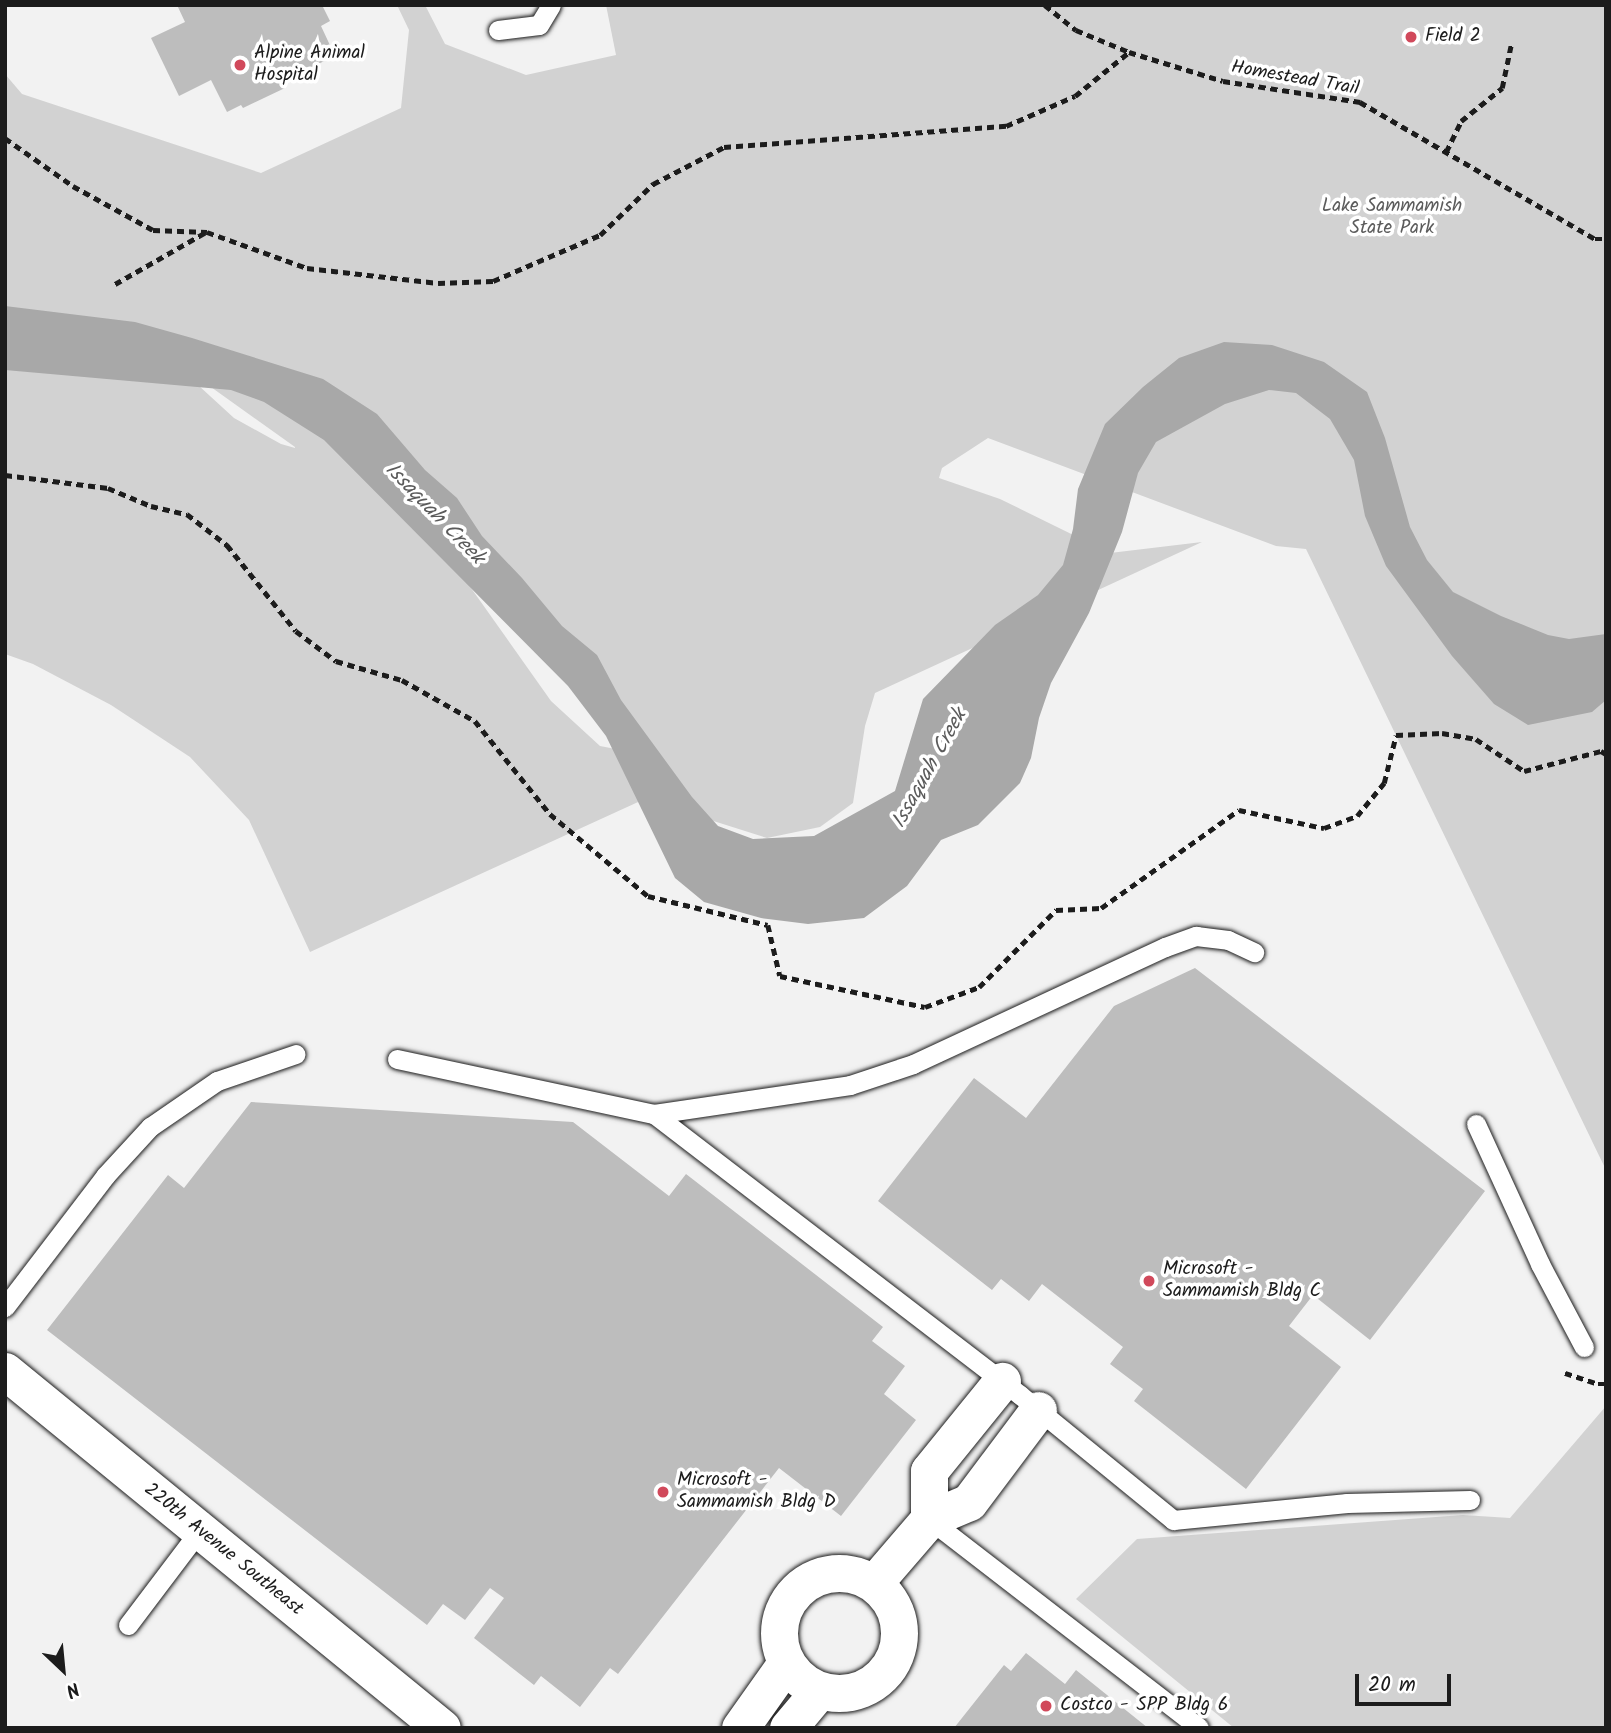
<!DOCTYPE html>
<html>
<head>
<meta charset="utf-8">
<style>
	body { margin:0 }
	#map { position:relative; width:1611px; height:1733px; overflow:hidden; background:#f2f2f2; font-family:Kalam,sans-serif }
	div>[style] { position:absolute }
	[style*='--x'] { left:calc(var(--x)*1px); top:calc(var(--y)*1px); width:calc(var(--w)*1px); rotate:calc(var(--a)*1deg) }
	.green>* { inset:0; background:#d2d2d2 }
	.water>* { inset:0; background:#a8a8a8 }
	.building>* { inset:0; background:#bdbdbd }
	.path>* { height:4.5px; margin-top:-2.25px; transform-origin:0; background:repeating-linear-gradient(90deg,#1c1c1c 0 7px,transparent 0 12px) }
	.roads { filter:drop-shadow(0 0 2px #1c1c1c) drop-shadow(0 0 2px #1c1c1c) }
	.lane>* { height:19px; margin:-9.5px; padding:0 9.5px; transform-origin:9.5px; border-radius:9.5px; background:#fff }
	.street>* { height:37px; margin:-18.5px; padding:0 18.5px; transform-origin:18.5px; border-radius:18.5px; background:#fff }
	.street>.ring { margin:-18.5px; padding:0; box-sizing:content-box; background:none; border:37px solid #fff; border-radius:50% }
	.dots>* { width:19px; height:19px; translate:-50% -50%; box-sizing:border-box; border:4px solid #fff; border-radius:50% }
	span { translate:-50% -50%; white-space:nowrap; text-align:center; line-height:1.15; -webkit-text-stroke:7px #fff; paint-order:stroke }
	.poi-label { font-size:19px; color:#1c1c1c }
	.left { translate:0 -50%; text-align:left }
	.street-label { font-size:19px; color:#1c1c1c }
	.park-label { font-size:19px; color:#5c5c5c }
	.water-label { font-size:21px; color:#5b5b5b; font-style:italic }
	.frame { position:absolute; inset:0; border:7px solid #1c1c1c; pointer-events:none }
	.north { position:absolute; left:28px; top:1635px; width:70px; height:70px; -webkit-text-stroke:5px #fff; paint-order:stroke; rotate:154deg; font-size:19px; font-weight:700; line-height:28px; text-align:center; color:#1c1c1c }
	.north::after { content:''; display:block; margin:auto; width:24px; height:32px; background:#1c1c1c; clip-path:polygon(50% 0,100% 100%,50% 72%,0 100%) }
	.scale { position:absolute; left:1355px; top:1674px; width:96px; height:32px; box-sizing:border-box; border:4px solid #1c1c1c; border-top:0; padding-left:9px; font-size:21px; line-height:24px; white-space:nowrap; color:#1c1c1c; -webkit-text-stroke:5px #fff; paint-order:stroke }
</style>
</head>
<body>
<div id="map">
	<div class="green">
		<i style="clip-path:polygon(evenodd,397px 5px,425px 5px,445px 44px,526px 75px,616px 55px,606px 5px,1606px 5px,1606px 1170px,1306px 549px,1276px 546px,988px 438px,942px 468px,939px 478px,1000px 499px,1110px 553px,1202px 542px,875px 693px,865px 726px,853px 803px,820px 827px,767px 838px,704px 818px,660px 792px,310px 952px,249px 820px,190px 757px,111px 705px,33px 664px,5px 654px,5px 74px,22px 94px,261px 173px,401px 108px,409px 30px,397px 5px,162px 352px,295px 447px,295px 448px,281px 444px,234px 418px,162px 352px,397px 5px,449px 557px,499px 592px,626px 751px,600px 746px,551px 701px,449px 557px)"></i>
		<i style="clip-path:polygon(1606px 1406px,1606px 1728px,1234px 1728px,1076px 1599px,1137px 1539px,1463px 1515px,1510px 1518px)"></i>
	</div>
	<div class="water">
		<i style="clip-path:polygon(5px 306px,135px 322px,192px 338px,323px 379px,377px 414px,425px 470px,457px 498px,482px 536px,522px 578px,562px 626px,597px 655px,621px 700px,692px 797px,718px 826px,753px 839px,814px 836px,895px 791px,923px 699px,995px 625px,1038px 595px,1063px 565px,1073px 529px,1078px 489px,1105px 424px,1143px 387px,1179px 358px,1224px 342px,1272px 345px,1324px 362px,1367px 392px,1385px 438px,1410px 527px,1427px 560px,1453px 592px,1501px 616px,1548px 635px,1569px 639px,1606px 634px,1606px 700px,1592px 712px,1528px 725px,1494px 704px,1452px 656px,1386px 566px,1365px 516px,1354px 460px,1330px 419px,1296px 393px,1269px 390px,1225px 404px,1156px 442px,1138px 473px,1122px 532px,1089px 613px,1051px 683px,1039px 718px,1031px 758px,1020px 783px,978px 825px,941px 840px,907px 886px,864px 918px,808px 924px,761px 918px,704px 902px,675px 878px,606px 736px,568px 686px,324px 440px,264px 402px,231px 390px,5px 370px)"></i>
	</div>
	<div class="building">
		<i style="clip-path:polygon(177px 5px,322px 5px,330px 21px,321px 26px,335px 56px,295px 75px,296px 79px,283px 85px,285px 88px,243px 108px,241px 105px,227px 112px,211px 80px,179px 96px,151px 38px,185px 22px)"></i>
		<i style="clip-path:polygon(1195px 968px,1485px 1191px,1370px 1340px,1313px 1295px,1289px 1326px,1341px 1367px,1246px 1489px,1134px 1401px,1143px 1389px,1110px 1364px,1123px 1347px,1042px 1284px,1029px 1301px,1001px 1279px,992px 1290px,878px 1201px,974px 1078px,1026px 1118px,1114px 1006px)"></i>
		<i style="clip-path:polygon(251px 1102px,573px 1122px,669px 1196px,686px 1174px,883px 1327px,872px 1341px,905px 1366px,884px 1394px,916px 1420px,841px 1516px,779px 1468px,618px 1674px,610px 1668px,580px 1707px,541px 1676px,534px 1685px,474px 1638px,504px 1598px,490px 1588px,465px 1620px,443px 1604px,427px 1625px,47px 1330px,168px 1175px,184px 1188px)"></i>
		<i style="clip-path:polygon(1026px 1653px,1065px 1684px,1076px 1670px,1148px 1728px,954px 1728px,1004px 1665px,1011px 1671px)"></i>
	</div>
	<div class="path">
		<i style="--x:1045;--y:5;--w:40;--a:39"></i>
		<i style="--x:1076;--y:30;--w:57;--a:22.5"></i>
		<i style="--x:1129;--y:52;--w:98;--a:17.1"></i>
		<i style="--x:1223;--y:81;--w:139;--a:8.7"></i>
		<i style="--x:1360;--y:102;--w:272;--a:30.2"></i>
		<i style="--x:1595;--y:239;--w:11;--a:0"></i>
		<i style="--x:5;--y:138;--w:83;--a:35.2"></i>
		<i style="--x:73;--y:186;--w:91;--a:28.8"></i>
		<i style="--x:153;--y:230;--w:54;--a:2.1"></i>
		<i style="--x:207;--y:232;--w:106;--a:19.8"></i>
		<i style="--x:307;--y:268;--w:132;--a:6.5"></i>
		<i style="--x:438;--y:283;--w:55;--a:-2.1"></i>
		<i style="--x:493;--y:281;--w:116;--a:-23.3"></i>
		<i style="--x:600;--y:235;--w:74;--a:-43.9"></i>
		<i style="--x:653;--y:184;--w:80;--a:-27.5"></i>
		<i style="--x:724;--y:147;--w:283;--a:-4.3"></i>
		<i style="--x:1006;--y:126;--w:75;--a:-23.5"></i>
		<i style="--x:1075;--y:96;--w:70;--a:-39.2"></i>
		<i style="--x:1446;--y:152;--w:34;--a:-64"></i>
		<i style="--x:1461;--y:121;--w:53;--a:-38.8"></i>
		<i style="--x:1502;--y:88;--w:44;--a:-78.2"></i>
		<i style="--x:115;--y:284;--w:105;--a:-29.7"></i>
		<i style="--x:5;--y:475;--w:104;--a:7.2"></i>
		<i style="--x:108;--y:488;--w:47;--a:22.7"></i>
		<i style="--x:151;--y:506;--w:37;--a:13"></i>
		<i style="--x:187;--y:514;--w:51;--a:37.8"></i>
		<i style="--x:227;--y:545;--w:110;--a:51.3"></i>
		<i style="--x:296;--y:631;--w:50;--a:36.9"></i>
		<i style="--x:336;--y:661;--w:69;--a:16.1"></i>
		<i style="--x:402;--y:680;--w:84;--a:29.3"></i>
		<i style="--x:475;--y:721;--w:119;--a:51.1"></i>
		<i style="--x:550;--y:814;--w:128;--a:39.9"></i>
		<i style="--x:648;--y:896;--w:123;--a:13.6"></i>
		<i style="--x:768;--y:925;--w:52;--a:76.8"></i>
		<i style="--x:780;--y:976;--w:148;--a:12.1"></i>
		<i style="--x:925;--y:1007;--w:58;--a:-20.3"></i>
		<i style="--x:979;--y:987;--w:109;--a:-45"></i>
		<i style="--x:1056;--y:910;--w:45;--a:-2.5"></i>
		<i style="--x:1101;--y:908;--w:169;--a:-35.4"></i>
		<i style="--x:1239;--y:810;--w:87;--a:12"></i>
		<i style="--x:1324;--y:828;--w:35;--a:-20"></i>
		<i style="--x:1357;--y:816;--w:43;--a:-50.7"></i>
		<i style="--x:1384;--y:783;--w:49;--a:-76"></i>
		<i style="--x:1396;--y:735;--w:46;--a:-2.5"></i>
		<i style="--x:1442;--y:733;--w:35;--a:10"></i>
		<i style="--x:1476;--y:739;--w:58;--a:33.7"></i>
		<i style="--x:1524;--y:771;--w:80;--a:-14.6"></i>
		<i style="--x:1601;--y:751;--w:6;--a:31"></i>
		<i style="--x:1565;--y:1373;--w:35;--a:18"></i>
		<i style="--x:1598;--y:1384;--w:8;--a:0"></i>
	</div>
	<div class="roads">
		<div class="lane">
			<i style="--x:498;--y:30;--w:41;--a:-7"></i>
			<i style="--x:539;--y:25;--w:23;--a:-59"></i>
			<i style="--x:397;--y:1059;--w:263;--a:12.1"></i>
			<i style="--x:654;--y:1114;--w:198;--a:-8.4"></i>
			<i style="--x:850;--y:1085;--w:66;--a:-18.4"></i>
			<i style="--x:913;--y:1064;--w:278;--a:-24.9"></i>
			<i style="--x:1165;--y:947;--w:33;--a:-20"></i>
			<i style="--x:1196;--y:936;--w:32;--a:7"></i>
			<i style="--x:1228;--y:940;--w:29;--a:25"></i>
			<i style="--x:654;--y:1114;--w:461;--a:37.5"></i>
			<i style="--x:1020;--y:1395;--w:198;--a:39.2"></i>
			<i style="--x:1173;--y:1520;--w:175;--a:-5.6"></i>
			<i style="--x:1347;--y:1503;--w:123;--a:-1.4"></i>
			<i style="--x:1476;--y:1124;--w:154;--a:65.4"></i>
			<i style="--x:1540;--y:1264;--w:94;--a:62.1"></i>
			<i style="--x:5;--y:1307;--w:165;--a:-52.6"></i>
			<i style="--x:105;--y:1176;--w:67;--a:-47.4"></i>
			<i style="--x:150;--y:1127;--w:81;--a:-34.5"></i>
			<i style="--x:217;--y:1081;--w:83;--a:-18.9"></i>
			<i style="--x:929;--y:1519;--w:341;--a:37.7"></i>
			<i style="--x:128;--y:1625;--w:118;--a:-52.9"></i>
		</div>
		<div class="street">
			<i style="--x:5;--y:1371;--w:564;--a:39.25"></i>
			<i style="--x:929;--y:1519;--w:48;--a:-90"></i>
			<i style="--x:929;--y:1471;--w:116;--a:-51"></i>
			<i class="ring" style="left:779px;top:1573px;width:83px;height:83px"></i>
			<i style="--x:874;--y:1583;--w:84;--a:-49.3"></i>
			<i style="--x:929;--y:1519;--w:43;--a:-23"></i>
			<i style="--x:969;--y:1502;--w:115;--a:-53.1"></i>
			<i style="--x:740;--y:1728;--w:80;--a:-54.7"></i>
			<i style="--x:788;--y:1728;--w:48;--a:-50"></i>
		</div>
	</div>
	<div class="dots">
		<i style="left:1411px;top:37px;background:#d1495b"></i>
		<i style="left:240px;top:65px;background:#d1495b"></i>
		<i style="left:1149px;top:1281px;background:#d1495b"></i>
		<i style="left:663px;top:1492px;background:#d1495b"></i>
		<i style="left:1046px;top:1706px;background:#d1495b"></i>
	</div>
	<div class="poi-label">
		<span class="left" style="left:1425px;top:37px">Field 2</span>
		<span class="left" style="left:254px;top:65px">Alpine Animal<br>Hospital</span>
		<span class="left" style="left:1163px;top:1281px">Microsoft -<br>Sammamish Bldg C</span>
		<span class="left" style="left:677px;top:1492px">Microsoft -<br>Sammamish Bldg D</span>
		<span class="left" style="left:1060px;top:1706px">Costco - SPP Bldg 6</span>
	</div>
	<div class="street-label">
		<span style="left:1295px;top:79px;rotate:10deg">Homestead Trail</span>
		<span style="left:223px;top:1550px;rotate:39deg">220th Avenue Southeast</span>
	</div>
	<div class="park-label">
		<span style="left:1392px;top:218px">Lake Sammamish<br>State Park</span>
	</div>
	<div class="water-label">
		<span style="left:434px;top:514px;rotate:46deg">Issaquah Creek</span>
		<span style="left:930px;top:769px;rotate:-61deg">Issaquah Creek</span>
	</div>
	<div class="frame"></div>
	<div class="north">N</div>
	<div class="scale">20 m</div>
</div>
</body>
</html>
